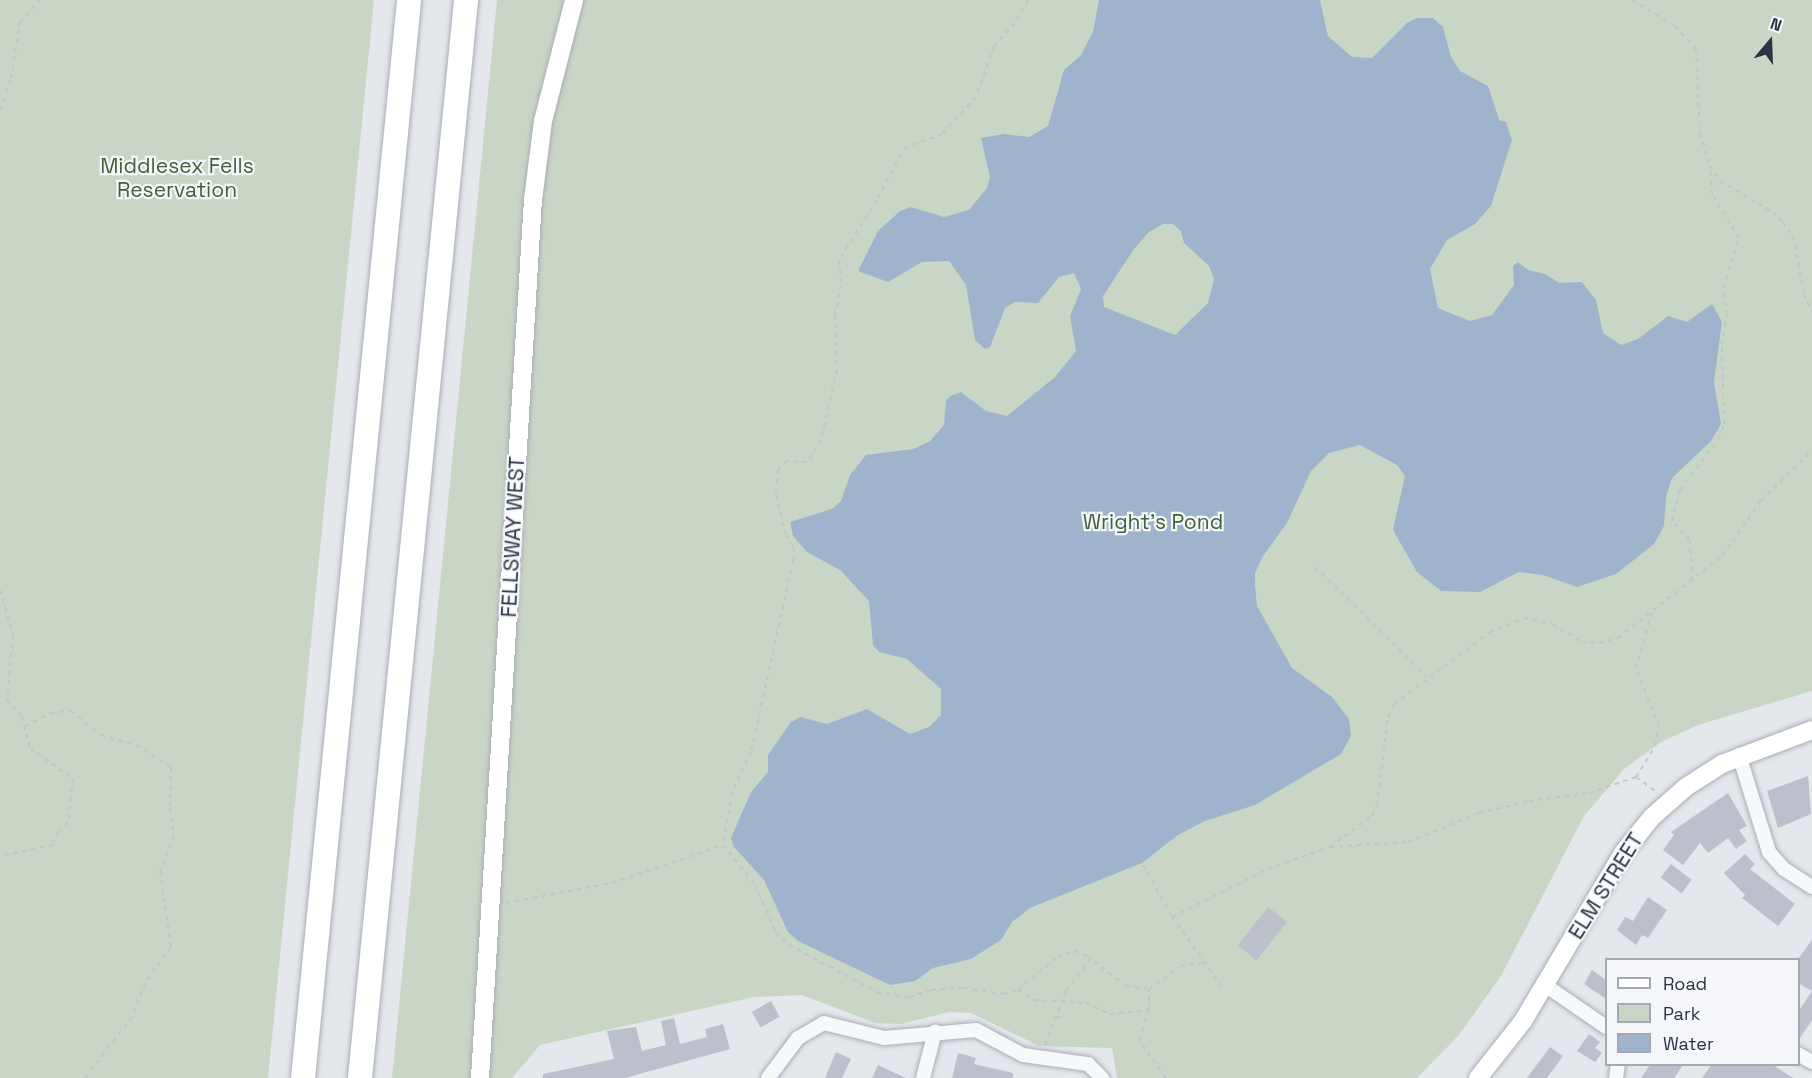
<!DOCTYPE html>
<html>
<head>
<meta charset="utf-8">
<style>
	body { margin:0 }
	#map { position:relative; width:1812px; height:1078px; overflow:hidden; background:#e4e7ec; font-family:"Space Grotesk",sans-serif }
	div>[style] { position:absolute }
	[style*='--x'] { left:calc(var(--x)*1px); top:calc(var(--y)*1px); width:calc(var(--w)*1px); rotate:calc(var(--a)*1deg) }
	.green>* { inset:0; background:#c9d6c5 }
	.water>* { inset:0; background:#9fb4cc }
	.building>* { inset:0; background:#bbc0ca; transform-origin:0 0 }
	.path>* { height:2px; margin-top:-1px; transform-origin:0; background:repeating-linear-gradient(90deg,#c2c5cb 0 4.5px,transparent 0 9px) }
	.roads { filter:drop-shadow(0 0 2px #a9aeb7) drop-shadow(0 0 2px #a9aeb7) }
	.minor>* { height:14px; margin:-7px; padding:0 7px; transform-origin:7px; border-radius:7px; background:#f7f8fa }
	.secondary>* { height:18px; margin:-9px; padding:0 9px; transform-origin:9px; border-radius:9px; background:#fff }
	.motorway>* { height:24px; margin:-12px; padding:0 12px; transform-origin:12px; border-radius:12px; background:#fff }
	span { translate:-50% -50%; white-space:nowrap; text-align:center; line-height:1.15; -webkit-text-stroke:4.5px #f4f6f9; paint-order:stroke }
	.park-label { font-size:21px; color:#3f6138 }
	.street-label { font-size:21px; color:#2b3445 }
	.legend { position:absolute; left:1605px; top:958px; width:195px; height:108px; box-sizing:border-box; background:#f4f6f9; border:2px solid #a4a8b1; margin:0; padding:8px 10px; list-style:none; font-size:18px; color:#2b3445 }
	.legend li { display:flex; align-items:center; gap:12px; height:30px }
	.legend b { width:30px; border:2px solid #a4a8b1 }
	.north { position:absolute; left:1740px; top:12px; width:60px; height:60px; -webkit-text-stroke:4px #f4f6f9; paint-order:stroke; rotate:19deg; font-size:16px; font-weight:700; line-height:24px; text-align:center; color:#2b3445 }
	.north::after { content:''; display:block; margin:auto; width:21px; height:27px; background:#2b3445; clip-path:polygon(50% 0,100% 100%,50% 72%,0 100%) }
</style>
</head>
<body>
<div id="map">
	<div class="green">
		<i style="clip-path:polygon(0 0,374px 0,268px 1078px,0 1078px)"></i>
		<i style="clip-path:polygon(497px 0,1812px 0,1812px 691px,1698px 725px,1661px 742px,1624px 769px,1584px 816px,1501px 976px,1459px 1035px,1417px 1078px,1117px 1078px,1112px 1048px,1039px 1046px,971px 1013px,949px 1012px,901px 1024px,875px 1023px,802px 995px,754px 997px,540px 1045px,512px 1078px,392px 1078px)"></i>
	</div>
	<div class="water">
		<i style="clip-path:polygon(evenodd,1099px 0,1320px 0,1328px 36px,1352px 57px,1372px 58px,1407px 23px,1417px 18px,1433px 18px,1443px 27px,1451px 57px,1460px 71px,1488px 86px,1499px 120px,1506px 122px,1512px 140px,1491px 206px,1475px 224px,1447px 240px,1430px 269px,1438px 308px,1470px 321px,1492px 315px,1514px 285px,1513px 266px,1518px 262px,1528px 270px,1545px 274px,1559px 283px,1582px 282px,1596px 300px,1603px 333px,1621px 345px,1638px 339px,1668px 316px,1687px 322px,1712px 304px,1722px 322px,1714px 382px,1721px 424px,1711px 441px,1672px 478px,1666px 497px,1664px 526px,1654px 544px,1616px 574px,1577px 587px,1543px 575px,1519px 572px,1480px 592px,1441px 591px,1417px 572px,1393px 530px,1405px 476px,1397px 465px,1360px 445px,1329px 453px,1311px 471px,1287px 523px,1263px 556px,1255px 573px,1255px 586px,1257px 606px,1292px 668px,1332px 697px,1349px 719px,1351px 736px,1341px 754px,1255px 805px,1205px 821px,1178px 835px,1142px 863px,1030px 908px,1012px 922px,1001px 940px,971px 959px,933px 968px,915px 981px,890px 985px,798px 941px,788px 932px,764px 880px,734px 847px,731px 838px,751px 792px,768px 772px,768px 755px,791px 722px,800px 717px,827px 724px,867px 709px,910px 734px,929px 727px,941px 715px,941px 689px,907px 659px,879px 652px,873px 645px,869px 601px,840px 570px,807px 552px,793px 536px,790px 522px,832px 509px,841px 501px,850px 475px,866px 455px,913px 449px,929px 442px,944px 425px,946px 400px,952px 395px,961px 392px,986px 411px,1007px 416px,1055px 377px,1076px 351px,1070px 316px,1081px 289px,1074px 273px,1059px 277px,1038px 303px,1015px 302px,1005px 308px,990px 347px,985px 349px,975px 340px,966px 285px,949px 261px,922px 262px,888px 282px,858px 271px,878px 231px,900px 211px,911px 207px,944px 217px,969px 210px,987px 188px,990px 177px,981px 138px,1004px 134px,1029px 137px,1048px 126px,1064px 70px,1081px 55px,1093px 32px,1099px 0,1163px 224px,1173px 224px,1181px 231px,1184px 243px,1209px 266px,1214px 279px,1208px 303px,1175px 335px,1104px 307px,1103px 296px,1134px 249px,1149px 232px,1163px 224px)"></i>
	</div>
	<div class="building">
		<i style="clip-path:polygon(1808px 776px,1811px 814px,1778px 828px,1767px 791px)"></i>
		<i style="clip-path:polygon(1728px 793px,1747px 826px,1739px 830px,1747px 841px,1736px 849px,1728px 838px,1708px 853px,1700px 843px,1683px 865px,1663px 850px,1674px 835px,1671px 832px)"></i>
		<i style="clip-path:polygon(1745px 854px,1755px 864px,1750px 869px,1795px 904px,1778px 926px,1742px 898px,1745px 895px,1724px 873px)"></i>
		<i style="left:1671px;top:864px;width:26px;height:17px;rotate:37deg"></i>
		<i style="clip-path:polygon(1648px 897px,1667px 910px,1648px 938px,1642px 935px,1636px 945px,1617px 930px,1625px 917px,1633px 921px)"></i>
		<i style="left:1268px;top:907px;width:24px;height:49px;rotate:38deg"></i>
		<i style="clip-path:polygon(1812px 940px,1812px 1020px,1798px 1041px,1798px 1012px,1812px 991px,1798px 983px,1798px 959px)"></i>
		<i style="clip-path:polygon(1592px 970px,1606px 980px,1606px 999px,1584px 984px)"></i>
		<i style="left:771px;top:1001px;width:18px;height:22px;rotate:61deg"></i>
		<i style="clip-path:polygon(674px 1018px,680px 1044px,707px 1037px,705px 1029px,723px 1024px,730px 1049px,625px 1078px,543px 1078px,543px 1074px,614px 1059px,607px 1031px,636px 1027px,642px 1051px,666px 1045px,661px 1021px)"></i>
		<i style="clip-path:polygon(1589px 1034px,1600px 1042px,1595px 1048px,1602px 1053px,1595px 1062px,1577px 1051px)"></i>
		<i style="clip-path:polygon(1550px 1047px,1563px 1056px,1547px 1078px,1527px 1078px)"></i>
		<i style="clip-path:polygon(836px 1052px,851px 1059px,842px 1078px,825px 1078px)"></i>
		<i style="clip-path:polygon(958px 1053px,976px 1058px,974px 1064px,1013px 1073px,1013px 1078px,952px 1078px)"></i>
		<i style="clip-path:polygon(878px 1065px,906px 1078px,872px 1078px)"></i>
		<i style="clip-path:polygon(1650px 1065px,1683px 1065px,1674px 1078px,1641px 1078px)"></i>
		<i style="clip-path:polygon(1711px 1065px,1773px 1065px,1793px 1078px,1702px 1078px)"></i>
	</div>
	<div class="path">
		<i style="--x:1028;--y:0;--w:26;--a:119"></i>
		<i style="--x:1015;--y:23;--w:31;--a:132"></i>
		<i style="--x:994;--y:46;--w:54;--a:109.4"></i>
		<i style="--x:976;--y:97;--w:50;--a:132.6"></i>
		<i style="--x:942;--y:134;--w:37;--a:160"></i>
		<i style="--x:907;--y:147;--w:9;--a:131"></i>
		<i style="--x:901;--y:154;--w:52;--a:117.6"></i>
		<i style="--x:877;--y:200;--w:71;--a:122.3"></i>
		<i style="--x:839;--y:260;--w:25;--a:85"></i>
		<i style="--x:841;--y:285;--w:31;--a:101"></i>
		<i style="--x:835;--y:315;--w:55;--a:87.9"></i>
		<i style="--x:837;--y:370;--w:71;--a:103.1"></i>
		<i style="--x:821;--y:439;--w:19;--a:118"></i>
		<i style="--x:812;--y:456;--w:8;--a:130"></i>
		<i style="--x:807;--y:462;--w:20;--a:-177"></i>
		<i style="--x:787;--y:461;--w:13;--a:135"></i>
		<i style="--x:778;--y:470;--w:25;--a:95"></i>
		<i style="--x:776;--y:495;--w:41;--a:76"></i>
		<i style="--x:786;--y:535;--w:15;--a:58"></i>
		<i style="--x:794;--y:548;--w:13;--a:94"></i>
		<i style="--x:793;--y:561;--w:196;--a:102.4"></i>
		<i style="--x:751;--y:752;--w:44;--a:115.4"></i>
		<i style="--x:732;--y:792;--w:54;--a:99.6"></i>
		<i style="--x:723;--y:845;--w:51;--a:51.3"></i>
		<i style="--x:755;--y:885;--w:51;--a:65.9"></i>
		<i style="--x:776;--y:932;--w:18;--a:45"></i>
		<i style="--x:789;--y:945;--w:100;--a:28.1"></i>
		<i style="--x:877;--y:992;--w:32;--a:9"></i>
		<i style="--x:909;--y:997;--w:24;--a:-17"></i>
		<i style="--x:932;--y:990;--w:32;--a:-4"></i>
		<i style="--x:964;--y:988;--w:40;--a:8.5"></i>
		<i style="--x:1004;--y:994;--w:15;--a:-16"></i>
		<i style="--x:1018;--y:990;--w:51;--a:-40.2"></i>
		<i style="--x:1057;--y:957;--w:18;--a:-19"></i>
		<i style="--x:1074;--y:951;--w:14;--a:21"></i>
		<i style="--x:1087;--y:956;--w:49;--a:37.6"></i>
		<i style="--x:1126;--y:986;--w:23;--a:7"></i>
		<i style="--x:1632;--y:0;--w:50;--a:31.2"></i>
		<i style="--x:1675;--y:26;--w:31;--a:48"></i>
		<i style="--x:1696;--y:49;--w:84;--a:87.3"></i>
		<i style="--x:1700;--y:133;--w:34;--a:73"></i>
		<i style="--x:1710;--y:166;--w:18;--a:56"></i>
		<i style="--x:1720;--y:181;--w:61;--a:30.3"></i>
		<i style="--x:1773;--y:212;--w:14;--a:45"></i>
		<i style="--x:1783;--y:222;--w:17;--a:54"></i>
		<i style="--x:1793;--y:236;--w:59;--a:79.3"></i>
		<i style="--x:1804;--y:294;--w:19;--a:65"></i>
		<i style="--x:0;--y:110;--w:34;--a:-71"></i>
		<i style="--x:11;--y:78;--w:56;--a:-80.7"></i>
		<i style="--x:20;--y:23;--w:30;--a:-50"></i>
		<i style="--x:1315;--y:567;--w:158;--a:44.5"></i>
		<i style="--x:1692;--y:580;--w:40;--a:-92.9"></i>
		<i style="--x:1690;--y:540;--w:26;--a:-133"></i>
		<i style="--x:1672;--y:521;--w:32;--a:-76"></i>
		<i style="--x:1680;--y:490;--w:64;--a:-52.6"></i>
		<i style="--x:1719;--y:439;--w:16;--a:-72"></i>
		<i style="--x:1724;--y:424;--w:79;--a:-91.5"></i>
		<i style="--x:1722;--y:345;--w:30;--a:-81"></i>
		<i style="--x:1727;--y:315;--w:27;--a:-98"></i>
		<i style="--x:1723;--y:288;--w:52;--a:-72.3"></i>
		<i style="--x:1739;--y:238;--w:52;--a:-121.5"></i>
		<i style="--x:1712;--y:194;--w:28;--a:-94"></i>
		<i style="--x:0;--y:590;--w:47;--a:73.9"></i>
		<i style="--x:13;--y:635;--w:64;--a:95.4"></i>
		<i style="--x:7;--y:699;--w:23;--a:49"></i>
		<i style="--x:22;--y:716;--w:33;--a:76"></i>
		<i style="--x:30;--y:748;--w:53;--a:35.8"></i>
		<i style="--x:73;--y:779;--w:43;--a:96.6"></i>
		<i style="--x:68;--y:822;--w:13;--a:138"></i>
		<i style="--x:58;--y:831;--w:15;--a:110"></i>
		<i style="--x:53;--y:845;--w:54;--a:168.3"></i>
		<i style="--x:25;--y:726;--w:29;--a:-27"></i>
		<i style="--x:51;--y:713;--w:20;--a:-6"></i>
		<i style="--x:71;--y:711;--w:38;--a:39"></i>
		<i style="--x:101;--y:735;--w:36;--a:16"></i>
		<i style="--x:136;--y:745;--w:41;--a:32.2"></i>
		<i style="--x:171;--y:767;--w:41;--a:91.4"></i>
		<i style="--x:170;--y:808;--w:27;--a:82"></i>
		<i style="--x:174;--y:835;--w:39;--a:111"></i>
		<i style="--x:160;--y:871;--w:77;--a:81.8"></i>
		<i style="--x:171;--y:947;--w:44;--a:125.8"></i>
		<i style="--x:145;--y:983;--w:36;--a:111"></i>
		<i style="--x:132;--y:1017;--w:77;--a:127.6"></i>
		<i style="--x:1636;--y:777;--w:24;--a:36"></i>
		<i style="--x:1330;--y:847;--w:52;--a:-36.4"></i>
		<i style="--x:1372;--y:816;--w:12;--a:-66"></i>
		<i style="--x:1377;--y:805;--w:89;--a:-82.9"></i>
		<i style="--x:1388;--y:717;--w:14;--a:-65"></i>
		<i style="--x:1394;--y:704;--w:120;--a:-36.9"></i>
		<i style="--x:1490;--y:632;--w:37;--a:-22"></i>
		<i style="--x:1524;--y:618;--w:30;--a:12"></i>
		<i style="--x:1553;--y:624;--w:34;--a:32"></i>
		<i style="--x:1582;--y:642;--w:17;--a:3"></i>
		<i style="--x:1599;--y:643;--w:20;--a:-15"></i>
		<i style="--x:1618;--y:638;--w:132;--a:-38.3"></i>
		<i style="--x:1722;--y:556;--w:67;--a:-54.7"></i>
		<i style="--x:1761;--y:501;--w:72;--a:-45"></i>
		<i style="--x:1143;--y:865;--w:60;--a:60.9"></i>
		<i style="--x:1172;--y:917;--w:89;--a:54.2"></i>
		<i style="--x:506;--y:903;--w:108;--a:-10.7"></i>
		<i style="--x:612;--y:883;--w:117;--a:-18.9"></i>
		<i style="--x:1172;--y:917;--w:107;--a:-26.6"></i>
		<i style="--x:1268;--y:869;--w:66;--a:-19.5"></i>
		<i style="--x:1330;--y:847;--w:78;--a:-3.7"></i>
		<i style="--x:1408;--y:842;--w:77;--a:-22.2"></i>
		<i style="--x:1479;--y:813;--w:51;--a:-13.5"></i>
		<i style="--x:1529;--y:801;--w:61;--a:-7.6"></i>
		<i style="--x:1589;--y:793;--w:50;--a:-18.8"></i>
		<i style="--x:1636;--y:777;--w:36;--a:-58"></i>
		<i style="--x:1655;--y:746;--w:20;--a:-79"></i>
		<i style="--x:1659;--y:726;--w:61;--a:-112"></i>
		<i style="--x:1636;--y:669;--w:59;--a:-74.3"></i>
		<i style="--x:1018;--y:990;--w:19;--a:32"></i>
		<i style="--x:1034;--y:1000;--w:52;--a:3.3"></i>
		<i style="--x:1086;--y:1003;--w:26;--a:25"></i>
		<i style="--x:1110;--y:1014;--w:39;--a:-6"></i>
		<i style="--x:1057;--y:1017;--w:8;--a:14"></i>
		<i style="--x:1045;--y:1045;--w:58;--a:-68.7"></i>
		<i style="--x:1066;--y:991;--w:41;--a:-52"></i>
		<i style="--x:1166;--y:1078;--w:47;--a:-125.4"></i>
		<i style="--x:1139;--y:1040;--w:32;--a:-72"></i>
		<i style="--x:1149;--y:1010;--w:21;--a:-90"></i>
		<i style="--x:1149;--y:989;--w:39;--a:-36"></i>
		<i style="--x:1181;--y:966;--w:23;--a:-10"></i>
	</div>
	<div class="roads">
		<div class="minor">
			<i style="--x:1739;--y:755;--w:102;--a:72.8"></i>
			<i style="--x:1769;--y:852;--w:23;--a:49"></i>
			<i style="--x:1784;--y:869;--w:33;--a:33"></i>
			<i style="--x:1545;--y:985;--w:74;--a:34.5"></i>
			<i style="--x:1798;--y:1054;--w:16;--a:30"></i>
			<i style="--x:768;--y:1078;--w:50;--a:-53.1"></i>
			<i style="--x:798;--y:1038;--w:30;--a:-30"></i>
			<i style="--x:824;--y:1023;--w:62;--a:14"></i>
			<i style="--x:884;--y:1038;--w:92;--a:-5"></i>
			<i style="--x:976;--y:1030;--w:53;--a:28"></i>
			<i style="--x:1023;--y:1055;--w:66;--a:7.9"></i>
			<i style="--x:1088;--y:1064;--w:20;--a:45"></i>
			<i style="--x:923;--y:1078;--w:48;--a:-75.4"></i>
			<i style="--x:1616;--y:1078;--w:14;--a:-82"></i>
		</div>
		<div class="secondary">
			<i style="--x:480;--y:1078;--w:880;--a:-86.55"></i>
			<i style="--x:533;--y:200;--w:80;--a:-82.8"></i>
			<i style="--x:543;--y:121;--w:125;--a:-75.6"></i>
			<i style="--x:1478;--y:1078;--w:73;--a:-51.7"></i>
			<i style="--x:1523;--y:1021;--w:196;--a:-59.2"></i>
			<i style="--x:1623;--y:853;--w:46;--a:-51.1"></i>
			<i style="--x:1652;--y:817;--w:45;--a:-41.4"></i>
			<i style="--x:1686;--y:787;--w:43;--a:-32.6"></i>
			<i style="--x:1722;--y:764;--w:96;--a:-20.7"></i>
		</div>
		<div class="motorway">
			<i style="--x:303;--y:1078;--w:1083;--a:-84.38"></i>
			<i style="--x:360;--y:1078;--w:1083;--a:-84.38"></i>
		</div>
	</div>
	<div class="park-label">
		<span style="left:177px;top:178px">Middlesex Fells<br>Reservation</span>
		<span style="left:1153px;top:522px">Wright's Pond</span>
	</div>
	<div class="street-label">
		<span style="left:513px;top:537px;rotate:-87deg">FELLSWAY WEST</span>
		<span style="left:1606px;top:886px;rotate:-58deg">ELM STREET</span>
	</div>
	<ul class="legend">
	<li><b style="height:8px;background:#fff"></b>Road</li>
	<li><b style="height:16px;background:#c9d6c5"></b>Park</li>
	<li><b style="height:16px;background:#9fb4cc"></b>Water</li>
	</ul>
	<div class="north">N</div>
</div>
</body>
</html>
